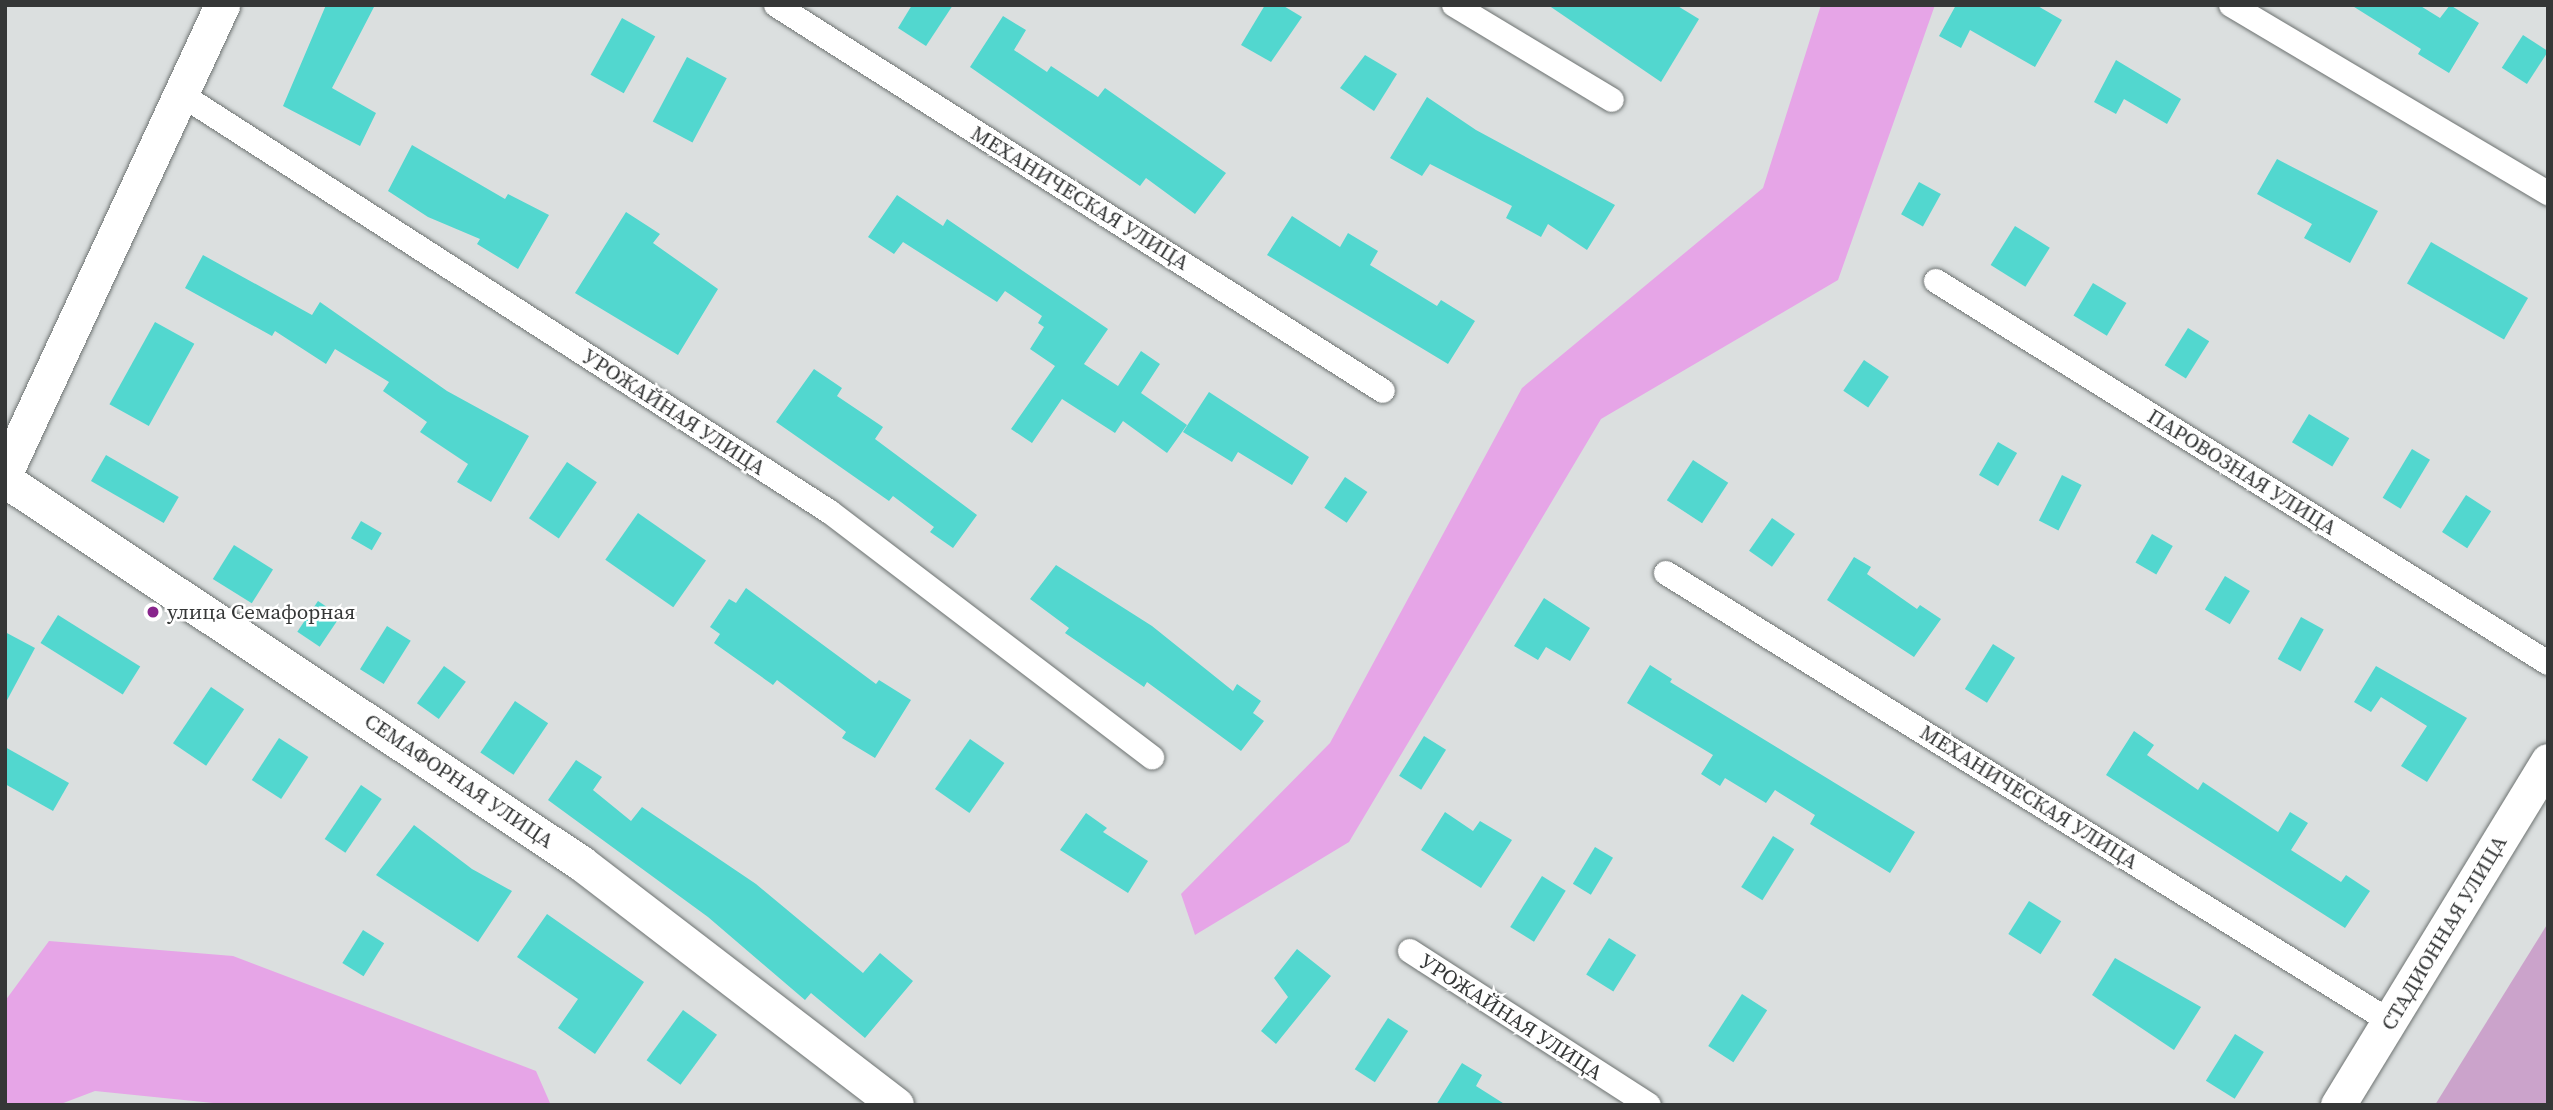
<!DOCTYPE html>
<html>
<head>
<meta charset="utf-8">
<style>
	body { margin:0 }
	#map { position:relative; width:2553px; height:1110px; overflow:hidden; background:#dbdfdf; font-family:"Source Serif 4",serif }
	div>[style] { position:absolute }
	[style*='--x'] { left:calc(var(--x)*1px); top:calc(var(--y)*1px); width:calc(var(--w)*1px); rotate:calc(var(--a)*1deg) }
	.green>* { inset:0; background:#cba3cb }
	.water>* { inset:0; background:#e6a5e7 }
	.building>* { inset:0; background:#52d7cf; transform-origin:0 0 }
	.roads { filter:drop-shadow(0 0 2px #6d7271) drop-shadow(0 0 2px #6d7271) }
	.street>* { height:24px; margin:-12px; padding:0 12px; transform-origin:12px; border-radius:12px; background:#fff }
	.secondary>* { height:35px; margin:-17.5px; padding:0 17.5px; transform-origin:17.5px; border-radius:17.5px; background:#fff }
	.dots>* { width:19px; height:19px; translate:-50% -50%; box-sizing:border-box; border:4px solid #fff; border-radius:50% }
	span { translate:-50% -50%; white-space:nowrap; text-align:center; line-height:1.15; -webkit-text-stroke:5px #fff; paint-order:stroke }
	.street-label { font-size:21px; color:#353737 }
	.poi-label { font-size:21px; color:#353737 }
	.left { translate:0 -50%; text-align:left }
	.frame { position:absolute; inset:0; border:7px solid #353737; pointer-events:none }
</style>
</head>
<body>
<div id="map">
	<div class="green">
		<i style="clip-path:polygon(2548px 923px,2548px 1105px,2435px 1105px)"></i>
	</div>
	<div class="water">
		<i style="clip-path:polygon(1821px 5px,1935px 5px,1838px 280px,1601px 419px,1349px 842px,1195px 935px,1181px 894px,1330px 743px,1522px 388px,1763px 188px)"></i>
		<i style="clip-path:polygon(49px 941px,233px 956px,536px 1071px,550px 1103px,233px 1105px,95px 1091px,58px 1105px,5px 1105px,5px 1001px)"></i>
	</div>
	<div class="building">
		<i style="clip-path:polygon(326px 5px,375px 5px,332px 88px,376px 113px,360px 146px,283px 106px)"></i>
		<i style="clip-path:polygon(912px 5px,953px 5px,926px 46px,898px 28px)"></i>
		<i style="clip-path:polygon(1265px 5px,1282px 5px,1302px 17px,1271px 62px,1241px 45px)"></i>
		<i style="clip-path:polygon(1548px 5px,1676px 5px,1699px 19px,1661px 82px)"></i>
		<i style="clip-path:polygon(1956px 5px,2036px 5px,2062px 20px,2035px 67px,1970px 30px,1961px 48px,1939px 36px)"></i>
		<i style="clip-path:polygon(2351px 5px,2419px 5px,2440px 18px,2450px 5px,2479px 23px,2449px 73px,2418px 54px,2421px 49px)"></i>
		<i style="clip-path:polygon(1003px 16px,1026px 30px,1014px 50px,1047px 72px,1051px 66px,1098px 97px,1105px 88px,1226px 173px,1195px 214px,1146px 178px,1140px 186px,970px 67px)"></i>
		<i style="left:622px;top:18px;width:38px;height:65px;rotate:29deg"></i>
		<i style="left:2523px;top:35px;width:30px;height:39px;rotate:33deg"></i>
		<i style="clip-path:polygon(1365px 55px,1397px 74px,1374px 111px,1340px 88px)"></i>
		<i style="left:687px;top:57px;width:45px;height:73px;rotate:28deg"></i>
		<i style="clip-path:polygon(2116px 60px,2181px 99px,2167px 124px,2124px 99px,2116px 114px,2094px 102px)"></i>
		<i style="clip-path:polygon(1427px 97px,1476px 130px,1615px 205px,1587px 250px,1548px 224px,1541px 237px,1506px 218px,1512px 206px,1430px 164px,1422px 176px,1390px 158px)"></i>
		<i style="clip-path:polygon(412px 145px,505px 199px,508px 194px,549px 215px,518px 269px,477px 244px,480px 239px,428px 217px,388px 191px)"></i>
		<i style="clip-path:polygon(2277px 159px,2378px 211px,2350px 263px,2304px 238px,2312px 224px,2257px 194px)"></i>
		<i style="left:1919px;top:182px;width:25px;height:37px;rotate:29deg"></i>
		<i style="clip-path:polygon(897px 195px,943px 226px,947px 219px,1108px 329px,1084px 364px,1118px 386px,1141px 351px,1160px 364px,1141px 393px,1187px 425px,1167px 453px,1123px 421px,1115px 433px,1062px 399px,1032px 443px,1011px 429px,1055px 366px,1030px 349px,1044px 327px,1038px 323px,1042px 316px,1005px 291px,997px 302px,903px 242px,894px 254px,868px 237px)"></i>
		<i style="clip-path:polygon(626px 212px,660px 234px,653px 243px,718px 289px,678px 355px,575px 293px)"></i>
		<i style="clip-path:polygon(1292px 216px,1340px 247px,1348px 233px,1378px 251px,1370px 265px,1437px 306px,1441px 300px,1475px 321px,1448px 364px,1267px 255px)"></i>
		<i style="left:2015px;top:226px;width:41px;height:46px;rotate:32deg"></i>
		<i style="left:2431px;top:242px;width:112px;height:48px;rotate:30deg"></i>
		<i style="clip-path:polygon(203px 255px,312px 315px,320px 302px,447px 391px,529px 436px,491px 502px,457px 482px,468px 464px,420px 432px,427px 422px,383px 391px,389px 382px,335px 349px,326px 364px,275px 331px,272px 336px,185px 288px)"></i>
		<i style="left:2093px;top:283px;width:39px;height:38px;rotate:31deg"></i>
		<i style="left:155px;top:322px;width:45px;height:94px;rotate:29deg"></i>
		<i style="left:2188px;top:328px;width:25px;height:44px;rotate:32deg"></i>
		<i style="left:1864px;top:360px;width:30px;height:37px;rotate:34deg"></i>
		<i style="clip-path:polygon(814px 369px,842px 388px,837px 396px,883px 427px,875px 439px,977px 515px,953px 548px,930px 532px,934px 527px,893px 496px,889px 501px,776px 422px)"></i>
		<i style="clip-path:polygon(1209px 392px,1309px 457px,1292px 485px,1238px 452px,1232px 462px,1183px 432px)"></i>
		<i style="left:2309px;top:414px;width:47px;height:33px;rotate:31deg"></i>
		<i style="left:1998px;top:442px;width:22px;height:38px;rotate:30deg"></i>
		<i style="left:2412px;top:449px;width:21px;height:57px;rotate:31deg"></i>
		<i style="left:106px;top:455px;width:84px;height:30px;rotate:30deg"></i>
		<i style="left:1693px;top:460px;width:42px;height:48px;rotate:33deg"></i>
		<i style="left:567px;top:462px;width:36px;height:68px;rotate:34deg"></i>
		<i style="left:2062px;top:475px;width:22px;height:51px;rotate:27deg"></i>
		<i style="left:1345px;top:477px;width:27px;height:37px;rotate:34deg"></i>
		<i style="left:2466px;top:495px;width:30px;height:44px;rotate:33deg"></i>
		<i style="left:638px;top:513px;width:83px;height:57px;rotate:35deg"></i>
		<i style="left:1772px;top:518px;width:28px;height:40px;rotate:35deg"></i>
		<i style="left:361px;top:521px;width:24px;height:20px;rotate:30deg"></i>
		<i style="left:2152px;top:534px;width:24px;height:33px;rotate:30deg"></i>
		<i style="left:234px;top:545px;width:46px;height:40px;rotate:32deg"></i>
		<i style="clip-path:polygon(1854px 557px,1871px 567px,1867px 574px,1917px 609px,1920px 605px,1941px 619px,1914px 657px,1827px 600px)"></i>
		<i style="clip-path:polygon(1056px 565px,1152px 626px,1233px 691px,1237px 684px,1261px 701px,1253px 713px,1264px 721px,1241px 751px,1147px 682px,1144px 687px,1065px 633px,1069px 628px,1030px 599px)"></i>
		<i style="left:2225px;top:576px;width:29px;height:39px;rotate:31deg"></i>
		<i style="clip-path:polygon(746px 588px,876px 684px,879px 680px,911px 700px,875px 758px,842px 738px,846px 732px,777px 680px,773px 685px,714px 643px,720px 634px,710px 627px,729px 599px,736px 603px)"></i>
		<i style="clip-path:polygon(1544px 598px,1590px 628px,1570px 661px,1546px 647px,1538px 660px,1514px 646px)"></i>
		<i style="left:318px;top:601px;width:27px;height:37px;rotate:34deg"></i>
		<i style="left:58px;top:615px;width:97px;height:33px;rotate:32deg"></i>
		<i style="left:2301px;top:617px;width:26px;height:48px;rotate:29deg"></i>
		<i style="left:387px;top:626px;width:28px;height:51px;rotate:32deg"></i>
		<i style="clip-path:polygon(5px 632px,35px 648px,5px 704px)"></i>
		<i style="left:1993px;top:644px;width:26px;height:53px;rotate:32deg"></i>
		<i style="clip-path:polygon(1650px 665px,1672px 679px,1670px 682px,1915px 832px,1890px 873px,1810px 824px,1815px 815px,1775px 790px,1766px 803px,1725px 778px,1720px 786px,1701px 774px,1713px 755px,1627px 703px)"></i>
		<i style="left:444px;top:666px;width:27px;height:46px;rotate:36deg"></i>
		<i style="clip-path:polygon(2376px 666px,2467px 718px,2427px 782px,2401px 766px,2427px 726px,2381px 697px,2371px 712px,2354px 702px)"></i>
		<i style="left:211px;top:687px;width:40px;height:68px;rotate:34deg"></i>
		<i style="left:515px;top:701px;width:40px;height:62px;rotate:34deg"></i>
		<i style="clip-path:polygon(2134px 731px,2154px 745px,2147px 755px,2198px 790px,2203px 782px,2278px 832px,2290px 812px,2308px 823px,2291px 850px,2341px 882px,2346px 875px,2370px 891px,2345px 928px,2106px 775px)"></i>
		<i style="left:1424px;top:736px;width:26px;height:47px;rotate:32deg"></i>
		<i style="left:279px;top:738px;width:35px;height:50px;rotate:33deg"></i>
		<i style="left:970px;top:739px;width:42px;height:61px;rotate:35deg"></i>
		<i style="clip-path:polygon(5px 747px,69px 783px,53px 811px,5px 784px)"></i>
		<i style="clip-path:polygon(576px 760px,602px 777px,593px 790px,631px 821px,642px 807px,756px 884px,863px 973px,880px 953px,913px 981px,865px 1038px,811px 993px,805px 1000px,708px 917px,548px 800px)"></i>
		<i style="left:361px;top:785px;width:25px;height:65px;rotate:34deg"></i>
		<i style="clip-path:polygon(1445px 812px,1473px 831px,1480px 821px,1512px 840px,1481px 888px,1421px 850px)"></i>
		<i style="clip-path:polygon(1086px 813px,1107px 828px,1103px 832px,1148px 861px,1128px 893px,1060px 850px)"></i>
		<i style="clip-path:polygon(414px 825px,472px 869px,512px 891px,478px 942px,376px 875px)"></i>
		<i style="left:1773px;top:836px;width:25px;height:60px;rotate:32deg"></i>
		<i style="left:1595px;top:847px;width:21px;height:43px;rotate:31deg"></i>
		<i style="left:1542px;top:876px;width:28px;height:60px;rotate:32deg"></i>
		<i style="left:2029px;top:901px;width:38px;height:39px;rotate:32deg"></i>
		<i style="clip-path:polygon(547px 914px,644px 982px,595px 1054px,558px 1028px,578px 999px,517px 957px)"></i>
		<i style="left:363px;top:930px;width:25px;height:39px;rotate:32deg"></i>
		<i style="left:1609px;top:938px;width:32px;height:43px;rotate:32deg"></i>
		<i style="clip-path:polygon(1297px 949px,1331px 976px,1276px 1044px,1261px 1031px,1288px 997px,1274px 978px)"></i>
		<i style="clip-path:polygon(2115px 958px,2201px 1007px,2174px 1050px,2092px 995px)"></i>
		<i style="left:1742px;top:994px;width:30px;height:62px;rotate:33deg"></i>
		<i style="left:683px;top:1010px;width:42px;height:62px;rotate:36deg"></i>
		<i style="left:1388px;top:1018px;width:24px;height:61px;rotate:33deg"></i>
		<i style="left:2235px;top:1034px;width:34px;height:55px;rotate:32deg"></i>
		<i style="clip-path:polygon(1462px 1063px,1482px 1075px,1476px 1086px,1506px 1105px,1436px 1105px)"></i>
	</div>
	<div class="roads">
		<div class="street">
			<i style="--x:776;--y:5;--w:719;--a:32.45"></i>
			<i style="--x:1454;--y:5;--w:184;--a:31"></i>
			<i style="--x:2231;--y:5;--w:369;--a:30.7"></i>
			<i style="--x:179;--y:93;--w:774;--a:32.77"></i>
			<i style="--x:830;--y:512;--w:405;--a:37.3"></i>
			<i style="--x:1936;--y:281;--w:721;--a:31.97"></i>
			<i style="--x:1666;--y:573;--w:853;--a:31.77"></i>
			<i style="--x:1410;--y:951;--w:284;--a:32.8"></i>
		</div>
		<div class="secondary">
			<i style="--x:5;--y:473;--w:516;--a:-65.12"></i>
			<i style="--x:5;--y:480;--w:692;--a:33.62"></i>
			<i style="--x:581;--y:863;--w:397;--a:37.5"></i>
			<i style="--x:2338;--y:1105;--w:403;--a:-58.6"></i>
		</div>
	</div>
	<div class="dots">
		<i style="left:153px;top:612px;background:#88248c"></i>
	</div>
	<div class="street-label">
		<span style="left:1080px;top:198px;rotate:32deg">МЕХАНИЧЕСКАЯ УЛИЦА</span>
		<span style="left:674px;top:412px;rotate:33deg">УРОЖАЙНАЯ УЛИЦА</span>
		<span style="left:2242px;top:472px;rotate:32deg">ПАРОВОЗНАЯ УЛИЦА</span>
		<span style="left:459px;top:781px;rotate:34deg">СЕМАФОРНАЯ УЛИЦА</span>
		<span style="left:2029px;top:797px;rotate:32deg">МЕХАНИЧЕСКАЯ УЛИЦА</span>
		<span style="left:2444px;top:933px;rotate:-59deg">СТАДИОННАЯ УЛИЦА</span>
		<span style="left:1511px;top:1017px;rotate:33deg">УРОЖАЙНАЯ УЛИЦА</span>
	</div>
	<div class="poi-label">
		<span class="left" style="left:167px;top:612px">улица Семафорная</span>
	</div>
	<div class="frame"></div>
</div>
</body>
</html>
